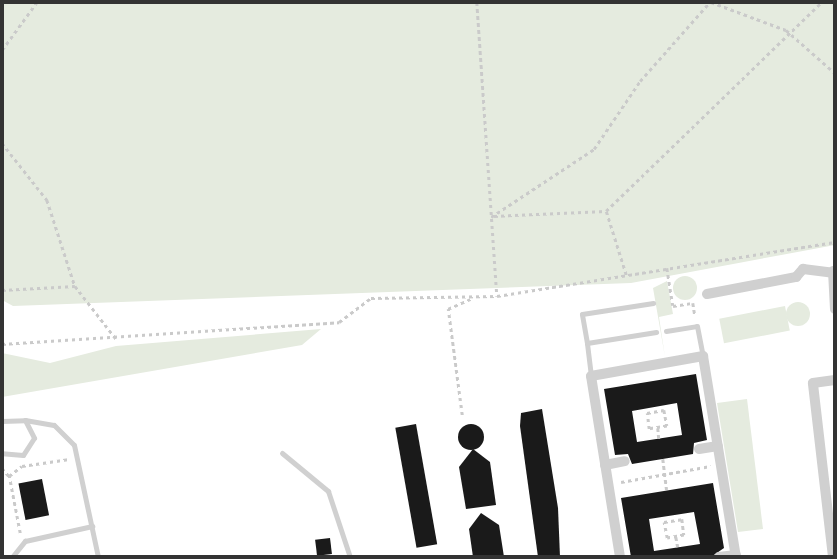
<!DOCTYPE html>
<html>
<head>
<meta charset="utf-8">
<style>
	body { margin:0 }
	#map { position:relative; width:837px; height:559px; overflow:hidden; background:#fff; font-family:"Varela Round",sans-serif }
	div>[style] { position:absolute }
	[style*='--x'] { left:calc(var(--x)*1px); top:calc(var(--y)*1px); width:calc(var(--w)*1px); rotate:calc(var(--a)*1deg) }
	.green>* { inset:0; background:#e5ebdf; transform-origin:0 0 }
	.round { border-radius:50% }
	.building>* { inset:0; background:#1a1a1a; transform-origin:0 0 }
	.path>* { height:2.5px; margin-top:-1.25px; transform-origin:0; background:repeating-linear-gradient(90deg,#cacaca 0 3.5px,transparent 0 7px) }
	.service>* { height:5px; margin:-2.5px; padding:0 2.5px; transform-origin:2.5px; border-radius:2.5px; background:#d0d0d0 }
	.minor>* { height:10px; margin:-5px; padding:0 5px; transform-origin:5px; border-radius:5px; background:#d0d0d0 }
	span { translate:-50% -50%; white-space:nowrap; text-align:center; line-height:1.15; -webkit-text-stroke:7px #fff; paint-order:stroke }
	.frame { position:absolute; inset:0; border:4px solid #333; pointer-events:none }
</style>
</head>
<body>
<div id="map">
	<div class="green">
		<i style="clip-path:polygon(2px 2px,835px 2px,835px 245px,631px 283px,13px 306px,2px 300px)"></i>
		<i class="round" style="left:673px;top:276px;width:24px;height:24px"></i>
		<i style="clip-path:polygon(667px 281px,673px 314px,659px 317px,665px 357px,653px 288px)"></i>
		<i class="round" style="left:786px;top:302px;width:24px;height:24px"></i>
		<i style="left:785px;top:306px;width:25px;height:67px;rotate:79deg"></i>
		<i style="clip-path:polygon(321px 329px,302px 345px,2px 397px,2px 353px,50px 363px,116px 346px)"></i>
		<i style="clip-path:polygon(747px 399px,763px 529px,738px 532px,717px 403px)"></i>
	</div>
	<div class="building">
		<i style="clip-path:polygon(evenodd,696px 374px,707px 440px,694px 443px,693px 454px,632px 464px,628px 454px,615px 455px,604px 389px,696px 374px,677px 403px,682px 435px,637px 442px,632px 411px,677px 403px)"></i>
		<i style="clip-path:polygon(542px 409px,558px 508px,560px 557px,538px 557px,520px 426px,521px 413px)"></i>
		<i class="round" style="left:458px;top:424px;width:26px;height:26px"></i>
		<i style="left:416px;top:424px;width:122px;height:21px;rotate:80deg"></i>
		<i style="clip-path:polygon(473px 449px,490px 462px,496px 505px,466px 509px,459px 467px)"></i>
		<i style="left:42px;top:479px;width:37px;height:24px;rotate:79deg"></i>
		<i style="clip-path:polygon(evenodd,713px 483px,724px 548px,711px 557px,631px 557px,621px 498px,713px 483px,694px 512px,700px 544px,654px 551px,649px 519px,694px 512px)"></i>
		<i style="clip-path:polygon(481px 513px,499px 525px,504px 557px,473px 557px,469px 529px)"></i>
		<i style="left:330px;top:538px;width:16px;height:15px;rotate:83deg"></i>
	</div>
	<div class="path">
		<i style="--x:477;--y:2;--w:295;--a:86.1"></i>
		<i style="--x:497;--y:296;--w:342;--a:-9.1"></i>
		<i style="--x:711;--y:2;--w:80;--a:20.5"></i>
		<i style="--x:786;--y:30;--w:65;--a:41.3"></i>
		<i style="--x:2;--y:50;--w:59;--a:-53.9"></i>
		<i style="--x:2;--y:143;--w:73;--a:51.7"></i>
		<i style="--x:47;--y:200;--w:90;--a:72"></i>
		<i style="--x:75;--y:286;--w:68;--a:52.1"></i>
		<i style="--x:494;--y:216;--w:112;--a:-2.6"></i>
		<i style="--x:491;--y:217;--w:123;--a:-33.4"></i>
		<i style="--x:594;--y:149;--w:82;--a:-55.9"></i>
		<i style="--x:640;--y:81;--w:106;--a:-48.5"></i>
		<i style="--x:667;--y:268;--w:38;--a:81"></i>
		<i style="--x:673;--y:306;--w:20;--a:-9"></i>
		<i style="--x:693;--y:303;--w:13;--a:81"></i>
		<i style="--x:626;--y:275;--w:67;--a:-107.4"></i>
		<i style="--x:606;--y:211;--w:301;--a:-44.1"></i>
		<i style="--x:2;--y:290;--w:73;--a:-3.1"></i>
		<i style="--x:2;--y:344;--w:338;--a:-3.7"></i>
		<i style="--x:339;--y:322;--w:40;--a:-37"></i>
		<i style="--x:371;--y:298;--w:126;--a:-0.9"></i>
		<i style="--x:664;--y:410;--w:16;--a:79"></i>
		<i style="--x:667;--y:426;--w:18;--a:171"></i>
		<i style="--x:649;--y:429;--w:16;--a:-97"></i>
		<i style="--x:647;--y:413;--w:17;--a:-10"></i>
		<i style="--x:462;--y:415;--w:107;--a:-97.5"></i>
		<i style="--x:448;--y:309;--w:27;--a:-24"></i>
		<i style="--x:658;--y:428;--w:11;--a:85"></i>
		<i style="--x:663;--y:459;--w:31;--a:83"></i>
		<i style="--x:2;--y:468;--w:11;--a:49"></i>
		<i style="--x:621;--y:482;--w:91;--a:-10.1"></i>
		<i style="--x:682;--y:519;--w:16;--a:83"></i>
		<i style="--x:684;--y:535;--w:17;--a:170"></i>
		<i style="--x:667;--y:538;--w:16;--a:-101"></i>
		<i style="--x:664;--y:522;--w:18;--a:-9"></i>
		<i style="--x:20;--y:533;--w:58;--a:-100.9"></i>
		<i style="--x:9;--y:476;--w:16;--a:-38"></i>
		<i style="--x:22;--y:466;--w:48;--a:-8.5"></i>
		<i style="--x:676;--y:537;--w:10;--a:79"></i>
	</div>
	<div class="service">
		<i style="--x:666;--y:331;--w:31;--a:-9"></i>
		<i style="--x:697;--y:326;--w:31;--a:79"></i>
		<i style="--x:587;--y:343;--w:29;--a:-100"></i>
		<i style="--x:582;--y:314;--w:72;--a:-8.8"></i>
		<i style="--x:591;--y:376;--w:33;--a:-97"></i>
		<i style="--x:587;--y:343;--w:70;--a:-9.1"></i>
		<i style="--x:25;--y:420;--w:29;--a:10"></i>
		<i style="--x:54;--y:425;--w:28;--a:45"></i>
		<i style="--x:74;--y:445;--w:115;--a:77.9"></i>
		<i style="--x:2;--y:421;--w:23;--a:-2"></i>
		<i style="--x:25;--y:420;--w:20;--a:63"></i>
		<i style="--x:34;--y:438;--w:20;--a:123"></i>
		<i style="--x:23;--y:455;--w:21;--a:-175"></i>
		<i style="--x:282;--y:453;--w:60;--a:39.6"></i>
		<i style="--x:328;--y:491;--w:70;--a:71.6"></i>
		<i style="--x:12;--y:557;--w:21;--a:-51"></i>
		<i style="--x:25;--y:541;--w:69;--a:-12.6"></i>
	</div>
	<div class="minor">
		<i style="--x:833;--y:271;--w:38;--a:87"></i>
		<i style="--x:707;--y:294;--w:91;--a:-10.8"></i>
		<i style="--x:796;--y:277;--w:11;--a:-49"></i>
		<i style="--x:803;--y:269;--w:26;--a:7"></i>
		<i style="--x:699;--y:449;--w:19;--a:-9"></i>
		<i style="--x:605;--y:465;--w:20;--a:-11"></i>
		<i style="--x:620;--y:557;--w:183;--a:-99.1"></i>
		<i style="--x:591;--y:376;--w:114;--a:-10.1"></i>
		<i style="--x:703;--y:356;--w:204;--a:80.7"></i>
		<i style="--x:719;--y:557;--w:17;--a:-7"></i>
		<i style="--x:833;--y:557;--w:175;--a:-96.6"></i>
		<i style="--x:813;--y:383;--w:22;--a:-8"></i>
	</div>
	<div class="frame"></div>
</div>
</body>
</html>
